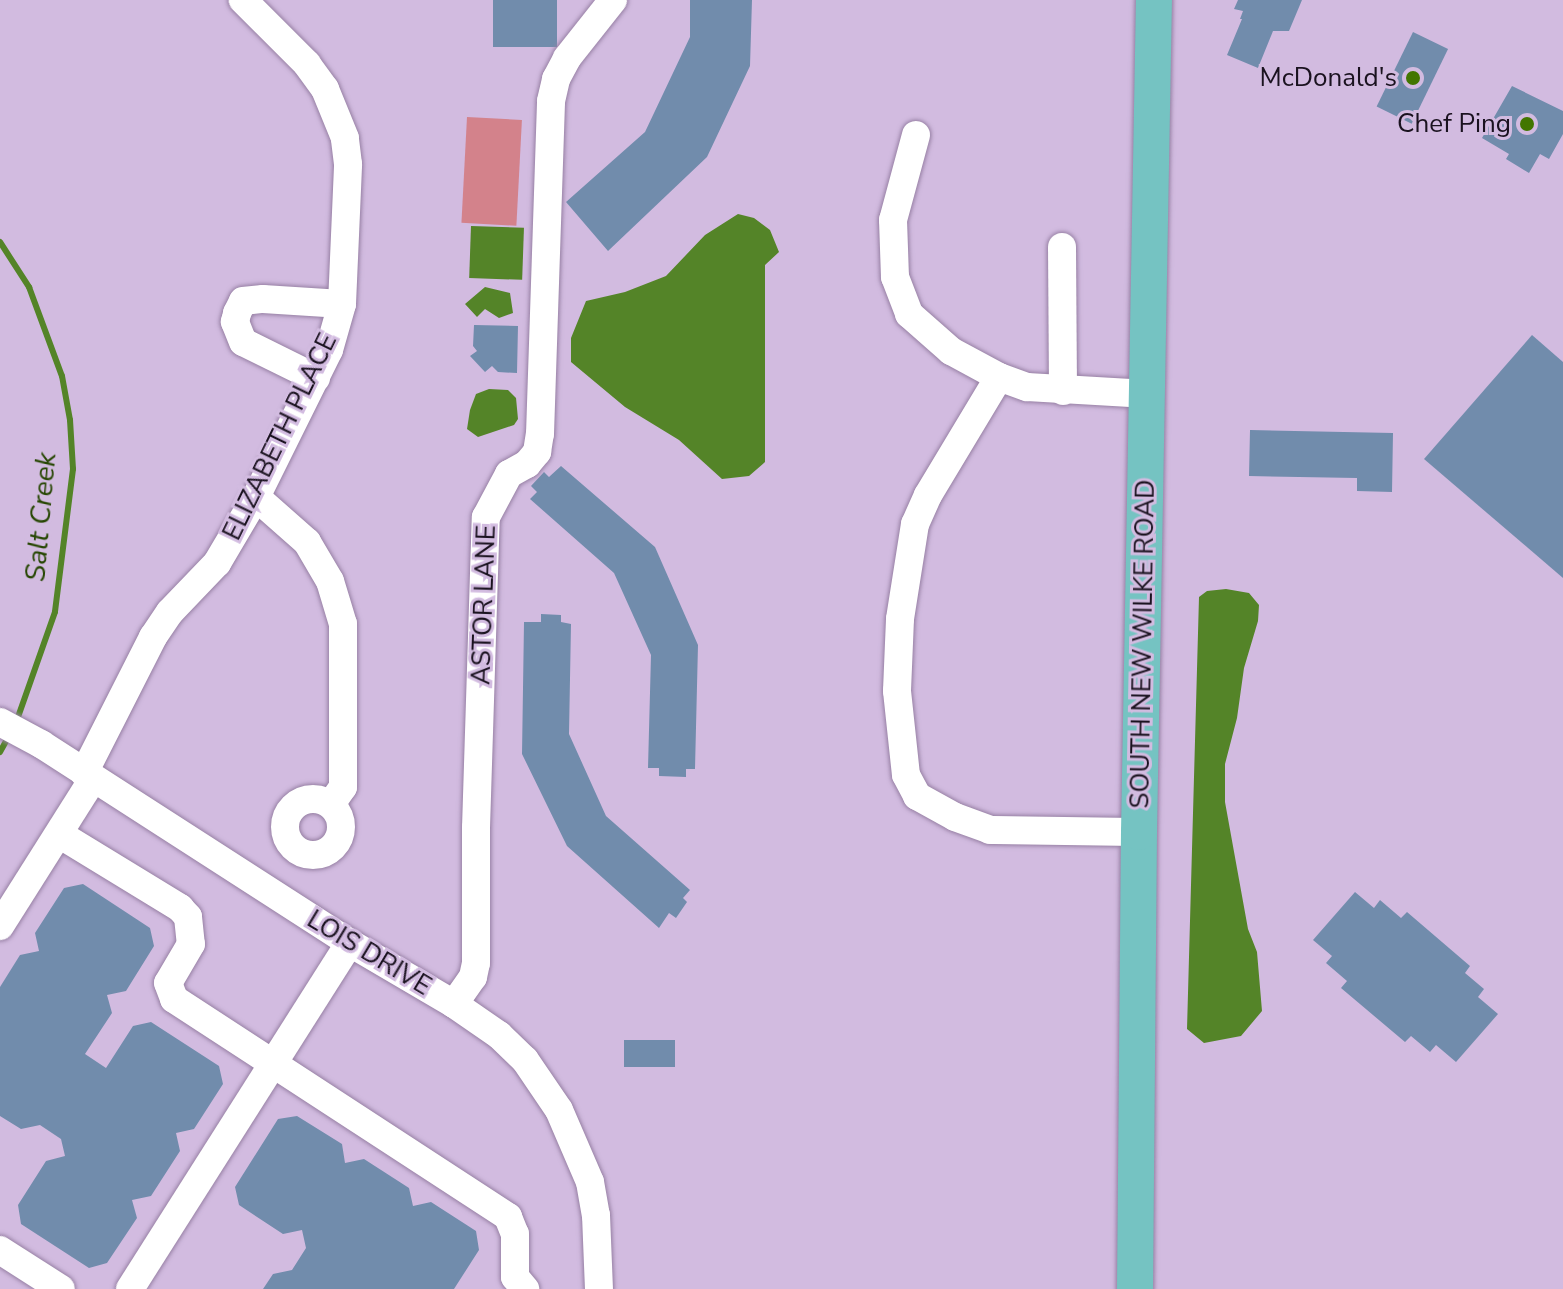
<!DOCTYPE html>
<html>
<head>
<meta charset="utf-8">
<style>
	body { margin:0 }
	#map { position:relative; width:1563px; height:1289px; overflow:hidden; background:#d2bbe0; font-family:"Nunito Sans",sans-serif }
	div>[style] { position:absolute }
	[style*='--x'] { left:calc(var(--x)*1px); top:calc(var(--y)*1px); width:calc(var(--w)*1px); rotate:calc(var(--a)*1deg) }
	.green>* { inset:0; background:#d3828b; transform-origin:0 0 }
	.water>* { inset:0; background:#548428; transform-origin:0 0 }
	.stream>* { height:6px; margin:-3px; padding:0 3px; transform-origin:3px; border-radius:3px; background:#548428 }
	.building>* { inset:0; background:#718cac; transform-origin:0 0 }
	.roads { filter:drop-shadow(0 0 2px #9780a4) drop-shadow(0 0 2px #9780a4) }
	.minor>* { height:28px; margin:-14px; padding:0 14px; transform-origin:14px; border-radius:14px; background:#fff }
	.minor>.ring { margin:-14px; padding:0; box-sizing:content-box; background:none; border:28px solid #fff; border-radius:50% }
	.major>* { height:36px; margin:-18px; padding:0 18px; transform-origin:18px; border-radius:18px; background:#75c3c2 }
	.dots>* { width:22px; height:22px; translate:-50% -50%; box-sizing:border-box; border:4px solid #d2bbe0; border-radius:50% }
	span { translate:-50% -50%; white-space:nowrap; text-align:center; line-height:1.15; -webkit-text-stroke:6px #d2bbe0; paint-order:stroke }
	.poi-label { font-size:26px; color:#1a121f }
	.right { translate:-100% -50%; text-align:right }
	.street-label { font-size:26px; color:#1a121f }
	.water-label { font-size:28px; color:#264602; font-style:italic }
</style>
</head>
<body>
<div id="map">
	<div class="green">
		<i style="left:467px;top:117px;width:55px;height:106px;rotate:3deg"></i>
	</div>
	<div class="water">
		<i style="clip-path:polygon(738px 214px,754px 218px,770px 230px,779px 252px,765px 265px,765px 462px,749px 476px,722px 479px,679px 440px,625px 407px,571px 362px,571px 338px,586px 301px,625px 292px,666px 276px,705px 235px)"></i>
		<i style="left:471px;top:226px;width:53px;height:52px;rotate:2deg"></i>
		<i style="clip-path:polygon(485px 287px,510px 293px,513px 313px,499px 318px,485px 309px,477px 317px,465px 304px)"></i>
		<i style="clip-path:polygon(489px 389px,508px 390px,516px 398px,518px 419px,514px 425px,478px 437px,467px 429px,470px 410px,476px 394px)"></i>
		<i style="clip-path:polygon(1226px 589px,1249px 593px,1259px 605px,1258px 621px,1244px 668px,1237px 718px,1225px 764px,1225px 802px,1248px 929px,1257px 952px,1262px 1011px,1241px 1036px,1204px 1043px,1187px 1029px,1199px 597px,1207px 591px)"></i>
	</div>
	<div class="stream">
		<i style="--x:0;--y:242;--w:54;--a:57.2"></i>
		<i style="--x:29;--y:287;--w:95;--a:69.7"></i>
		<i style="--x:62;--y:376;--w:45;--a:79.7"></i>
		<i style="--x:70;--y:420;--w:49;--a:86.5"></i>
		<i style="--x:73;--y:469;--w:144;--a:97.2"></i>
		<i style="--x:55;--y:612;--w:118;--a:109.4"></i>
		<i style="--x:0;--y:752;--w:18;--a:-61"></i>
	</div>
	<div class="building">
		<i style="left:493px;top:0;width:64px;height:47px"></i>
		<i style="clip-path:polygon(690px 0,752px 0,750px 66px,707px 157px,608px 251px,566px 202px,645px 132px,690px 37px)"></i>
		<i style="clip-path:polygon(1238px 0,1302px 0,1289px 31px,1273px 31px,1258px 68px,1227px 55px,1242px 19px,1240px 19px,1243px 11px,1234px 9px)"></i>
		<i style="left:1413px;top:32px;width:39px;height:83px;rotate:26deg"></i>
		<i style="clip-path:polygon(1512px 86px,1563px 111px,1563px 134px,1549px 159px,1540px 154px,1529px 173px,1506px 159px,1509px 154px,1482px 138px)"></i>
		<i style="clip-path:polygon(474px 325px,518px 326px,517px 373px,498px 372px,492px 366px,485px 372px,470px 356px,477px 351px,473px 346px)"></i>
		<i style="clip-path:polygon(1532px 335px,1563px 362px,1563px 578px,1424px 459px)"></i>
		<i style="clip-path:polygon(1250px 430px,1393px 433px,1392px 492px,1357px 491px,1357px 478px,1249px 476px)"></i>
		<i style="clip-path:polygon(561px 466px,655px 547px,698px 645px,695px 769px,686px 769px,686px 777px,659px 776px,659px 768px,648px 768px,651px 655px,614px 573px,530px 499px,537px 492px,531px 486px,544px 472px,549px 477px)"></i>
		<i style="clip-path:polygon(541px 614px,561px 615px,561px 622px,571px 624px,569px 734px,606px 816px,690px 890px,683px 898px,687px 902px,676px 918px,669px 913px,659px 928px,567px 846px,522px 754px,524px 622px,541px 622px)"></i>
		<i style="clip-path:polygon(83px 884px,150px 928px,154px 946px,126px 991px,107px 995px,112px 1013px,85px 1054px,106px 1068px,133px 1026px,151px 1022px,219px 1066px,223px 1084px,194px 1129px,176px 1133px,180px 1151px,151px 1196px,132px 1200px,137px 1218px,107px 1263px,89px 1268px,21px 1224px,18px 1205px,46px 1161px,65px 1156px,61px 1139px,40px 1125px,21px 1129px,0 1116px,0 987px,20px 955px,39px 951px,35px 933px,64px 888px)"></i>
		<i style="clip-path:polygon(1355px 892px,1374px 908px,1380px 900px,1401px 918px,1407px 912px,1470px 966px,1465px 973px,1484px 989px,1478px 997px,1498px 1014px,1456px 1062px,1436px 1045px,1430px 1052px,1411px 1036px,1405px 1042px,1341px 988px,1347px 981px,1326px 963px,1332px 956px,1313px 940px)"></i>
		<i style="left:624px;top:1040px;width:51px;height:27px"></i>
		<i style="clip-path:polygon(297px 1116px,342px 1144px,345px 1163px,364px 1159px,409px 1188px,413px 1206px,431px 1202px,476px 1231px,479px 1250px,454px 1289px,263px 1289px,273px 1274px,292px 1270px,306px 1248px,302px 1230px,283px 1234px,239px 1205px,235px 1187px,278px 1119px)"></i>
	</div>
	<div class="roads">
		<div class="minor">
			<i style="--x:916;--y:135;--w:88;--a:105.1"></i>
			<i style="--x:893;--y:220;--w:57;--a:88"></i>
			<i style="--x:895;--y:277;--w:40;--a:69"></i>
			<i style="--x:909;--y:314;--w:56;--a:41.4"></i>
			<i style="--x:951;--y:351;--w:55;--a:28.4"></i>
			<i style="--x:999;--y:377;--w:30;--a:20"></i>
			<i style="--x:1027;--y:387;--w:121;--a:3.3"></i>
			<i style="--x:1062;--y:247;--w:144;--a:89.6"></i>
			<i style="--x:999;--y:377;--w:138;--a:121"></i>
			<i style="--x:928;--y:495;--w:32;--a:114"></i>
			<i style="--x:915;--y:524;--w:96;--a:99"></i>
			<i style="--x:900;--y:619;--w:72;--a:92.4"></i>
			<i style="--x:897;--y:691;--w:84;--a:83.9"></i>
			<i style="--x:906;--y:775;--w:24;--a:62"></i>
			<i style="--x:917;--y:796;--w:43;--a:28.9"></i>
			<i style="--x:955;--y:817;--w:37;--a:20"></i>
			<i style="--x:990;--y:830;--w:149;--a:0.8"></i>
			<i style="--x:316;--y:378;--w:81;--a:-153.7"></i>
			<i style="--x:243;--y:342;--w:22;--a:-112"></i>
			<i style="--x:235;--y:322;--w:9;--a:-77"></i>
			<i style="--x:237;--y:313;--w:13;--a:-63"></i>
			<i style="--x:243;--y:301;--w:20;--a:-6"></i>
			<i style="--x:263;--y:299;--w:79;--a:3.6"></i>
			<i style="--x:256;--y:497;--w:68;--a:41.4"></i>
			<i style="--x:307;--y:542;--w:45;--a:59.5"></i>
			<i style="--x:330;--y:581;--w:45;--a:73.2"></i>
			<i style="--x:343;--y:624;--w:163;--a:90"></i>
			<i style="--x:343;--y:787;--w:21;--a:125"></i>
			<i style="--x:0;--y:722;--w:47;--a:28.2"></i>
			<i style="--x:41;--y:744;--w:368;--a:32.8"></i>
			<i style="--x:350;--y:943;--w:121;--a:30.4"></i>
			<i style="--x:454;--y:1004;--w:55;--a:34.6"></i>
			<i style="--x:499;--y:1035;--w:36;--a:44"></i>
			<i style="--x:525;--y:1060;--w:60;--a:55.8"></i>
			<i style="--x:559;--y:1110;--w:78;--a:66.7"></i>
			<i style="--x:590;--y:1182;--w:34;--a:80"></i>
			<i style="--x:596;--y:1215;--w:74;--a:87.7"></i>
			<i style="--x:84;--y:773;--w:153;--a:-63.1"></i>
			<i style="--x:153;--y:637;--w:30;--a:-56"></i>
			<i style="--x:170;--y:612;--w:68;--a:-46.2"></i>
			<i style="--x:217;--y:563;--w:77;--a:-59.4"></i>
			<i style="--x:256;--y:497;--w:164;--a:-63.6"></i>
			<i style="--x:329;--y:350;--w:48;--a:-74.2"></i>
			<i style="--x:342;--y:304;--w:140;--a:-87.5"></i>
			<i style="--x:348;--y:164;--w:26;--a:-97"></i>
			<i style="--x:345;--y:138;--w:53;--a:-112.2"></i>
			<i style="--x:325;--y:89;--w:31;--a:-126"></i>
			<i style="--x:307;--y:64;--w:91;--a:-135"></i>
			<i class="ring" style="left:285px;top:799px;width:28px;height:28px"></i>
			<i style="--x:59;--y:834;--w:142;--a:31.4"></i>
			<i style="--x:180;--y:908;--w:12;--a:48"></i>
			<i style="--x:188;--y:917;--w:27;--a:84"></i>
			<i style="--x:191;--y:944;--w:45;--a:120.5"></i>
			<i style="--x:168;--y:983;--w:17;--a:69"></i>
			<i style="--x:174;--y:999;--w:399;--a:33.1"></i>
			<i style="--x:508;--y:1217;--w:18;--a:68"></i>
			<i style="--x:515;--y:1234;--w:43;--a:90"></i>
			<i style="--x:515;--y:1277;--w:16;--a:50"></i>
			<i style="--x:0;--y:926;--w:174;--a:-57.7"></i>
			<i style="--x:454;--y:1004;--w:33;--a:-55"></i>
			<i style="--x:473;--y:977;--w:14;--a:-78"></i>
			<i style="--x:476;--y:963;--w:135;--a:-90"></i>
			<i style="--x:476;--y:828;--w:311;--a:-88.2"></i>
			<i style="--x:486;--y:517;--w:49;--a:-61.9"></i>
			<i style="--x:509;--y:474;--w:21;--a:-29"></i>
			<i style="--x:527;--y:464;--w:16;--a:-50"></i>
			<i style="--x:537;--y:452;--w:18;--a:-81"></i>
			<i style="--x:540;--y:434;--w:333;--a:-88.1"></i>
			<i style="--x:551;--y:101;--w:23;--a:-77"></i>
			<i style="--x:556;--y:79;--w:24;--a:-62"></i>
			<i style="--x:567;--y:58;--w:74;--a:-51.6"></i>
			<i style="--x:0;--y:1250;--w:72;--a:32.6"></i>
			<i style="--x:130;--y:1289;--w:410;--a:-57.6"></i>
		</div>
		<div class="major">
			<i style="--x:1135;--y:1289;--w:457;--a:-89.5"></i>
			<i style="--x:1139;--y:832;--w:832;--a:-88.97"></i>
		</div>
	</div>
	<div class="dots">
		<i style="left:1413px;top:78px;background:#427600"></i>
		<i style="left:1527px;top:124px;background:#427600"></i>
	</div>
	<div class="poi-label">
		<span class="right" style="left:1397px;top:78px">McDonald's</span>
		<span class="right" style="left:1511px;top:124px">Chef Ping</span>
	</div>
	<div class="street-label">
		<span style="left:280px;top:437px;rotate:-64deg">ELIZABETH PLACE</span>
		<span style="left:484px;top:605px;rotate:-88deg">ASTOR LANE</span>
		<span style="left:1143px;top:644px;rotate:-89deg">SOUTH NEW WILKE ROAD</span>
		<span style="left:369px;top:953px;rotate:31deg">LOIS DRIVE</span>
	</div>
	<div class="water-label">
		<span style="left:41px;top:517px;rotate:-85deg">Salt Creek</span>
	</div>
</div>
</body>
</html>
